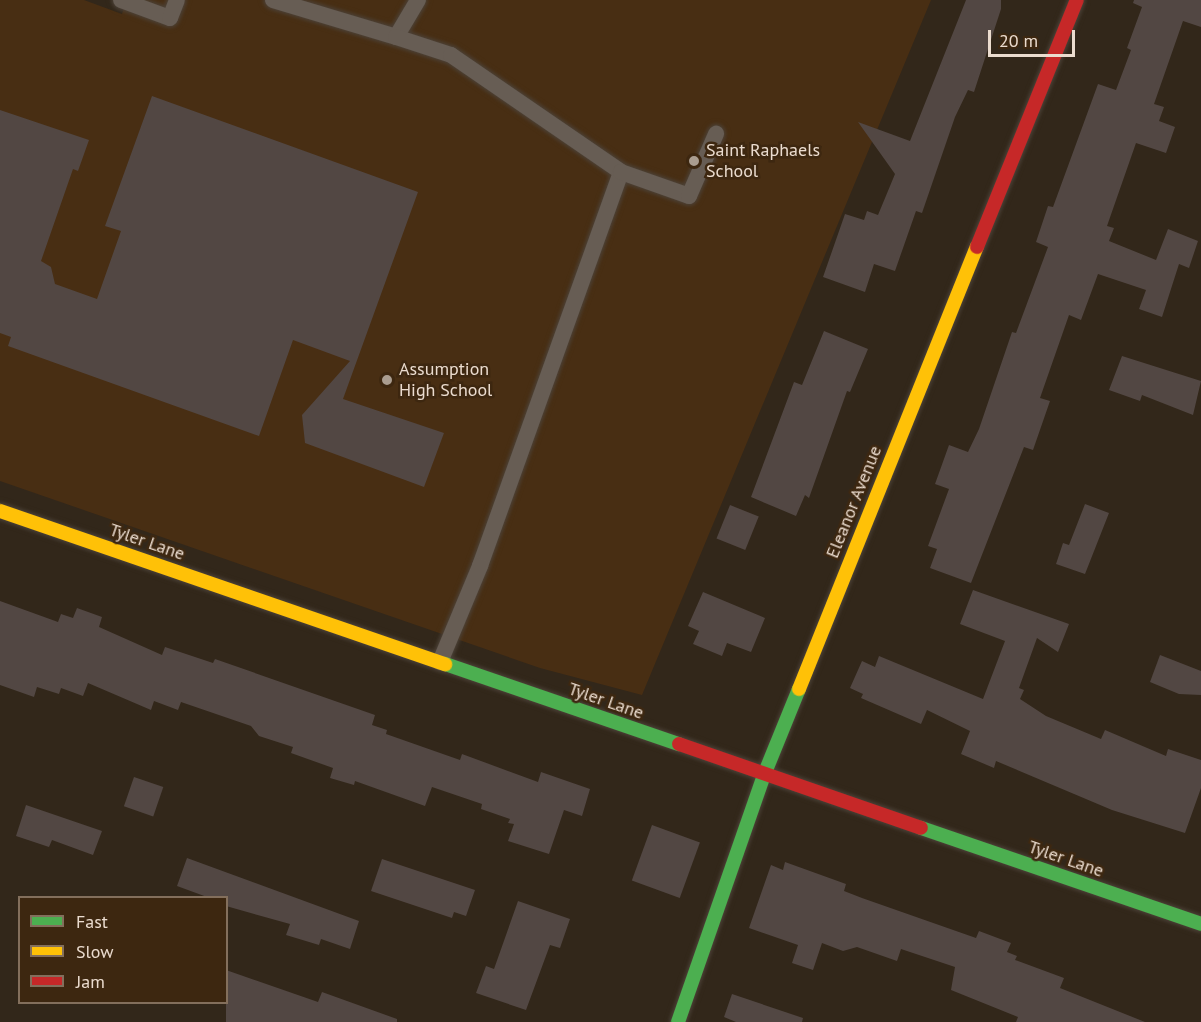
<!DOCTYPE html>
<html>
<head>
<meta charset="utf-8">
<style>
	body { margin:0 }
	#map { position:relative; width:1201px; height:1022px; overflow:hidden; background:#32271a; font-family:"PT Sans",sans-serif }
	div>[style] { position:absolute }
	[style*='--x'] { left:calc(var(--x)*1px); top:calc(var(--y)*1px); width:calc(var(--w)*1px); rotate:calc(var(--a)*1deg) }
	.built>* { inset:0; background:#482e13 }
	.building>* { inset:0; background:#524743; transform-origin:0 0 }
	.roads { filter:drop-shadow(0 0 2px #4c4238) drop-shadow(0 0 2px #4c4238) }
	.lane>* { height:16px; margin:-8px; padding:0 8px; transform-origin:8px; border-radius:8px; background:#675d54 }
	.fast>* { height:14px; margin:-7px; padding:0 7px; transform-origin:7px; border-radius:7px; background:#4caf50 }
	.slow>* { height:14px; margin:-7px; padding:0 7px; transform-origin:7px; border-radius:7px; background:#ffc107 }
	.jam>* { height:14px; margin:-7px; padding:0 7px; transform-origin:7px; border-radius:7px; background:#c62828 }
	.dots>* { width:16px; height:16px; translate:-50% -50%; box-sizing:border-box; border:3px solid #3d2710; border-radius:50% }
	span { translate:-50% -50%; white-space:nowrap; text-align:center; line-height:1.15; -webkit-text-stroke:5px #3d2710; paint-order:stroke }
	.poi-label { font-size:18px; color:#ebdccf }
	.left { translate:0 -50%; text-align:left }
	.street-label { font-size:18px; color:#ebdccf }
	.legend { position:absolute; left:18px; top:896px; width:210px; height:108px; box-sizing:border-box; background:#3d2710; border:2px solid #836f5c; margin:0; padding:8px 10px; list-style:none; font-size:18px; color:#ebdccf }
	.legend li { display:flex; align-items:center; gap:12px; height:30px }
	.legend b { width:30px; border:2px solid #836f5c }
	.scale { position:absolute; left:988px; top:30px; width:87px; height:27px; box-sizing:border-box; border:3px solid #ebdccf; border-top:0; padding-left:8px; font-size:18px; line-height:21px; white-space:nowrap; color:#ebdccf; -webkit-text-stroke:4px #3d2710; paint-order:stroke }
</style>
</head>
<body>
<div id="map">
	<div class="built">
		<i style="clip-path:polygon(0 0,84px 0,122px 14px,127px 0,931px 0,642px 695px,540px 668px,0 481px)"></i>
	</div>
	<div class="building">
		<i style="clip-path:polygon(966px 0,1001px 0,1001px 9px,974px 92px,968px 90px,955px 117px,922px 213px,916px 211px,895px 271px,874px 264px,865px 292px,823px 277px,845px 214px,864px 220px,867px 211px,878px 215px,895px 174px,858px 122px,910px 141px)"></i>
		<i style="clip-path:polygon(1134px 0,1201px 0,1201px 27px,1183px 21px,1154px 104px,1164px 107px,1159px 121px,1175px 127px,1166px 153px,1136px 143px,1107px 226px,1114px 228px,1109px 241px,1156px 260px,1168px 229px,1198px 241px,1189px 268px,1179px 264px,1162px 317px,1139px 309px,1146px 290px,1098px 274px,1081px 320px,1069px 315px,1040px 398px,1050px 401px,1033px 450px,1024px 447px,971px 583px,930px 568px,937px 549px,928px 546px,949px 489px,935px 484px,949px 445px,968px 452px,979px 429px,1012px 332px,1016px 333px,1048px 247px,1036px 242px,1048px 206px,1053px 207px,1098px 84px,1116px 90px,1131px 50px,1127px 48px,1142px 7px,1133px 3px)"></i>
		<i style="clip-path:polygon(152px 96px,418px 192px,343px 399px,444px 433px,424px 487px,305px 443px,302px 415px,350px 361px,293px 340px,259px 436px,8px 346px,11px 337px,0 333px,0 110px,89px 140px,78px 171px,73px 169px,41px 261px,51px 267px,55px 284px,97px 299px,121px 231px,105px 226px)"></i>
		<i style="clip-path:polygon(824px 331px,868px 349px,850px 392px,847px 391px,809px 498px,805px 495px,796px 516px,751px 497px,794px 382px,802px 385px)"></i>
		<i style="clip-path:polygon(1122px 356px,1201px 381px,1193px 415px,1142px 395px,1140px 401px,1109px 390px)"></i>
		<i style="clip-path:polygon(1085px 504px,1109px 513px,1085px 574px,1056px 564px,1063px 543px,1069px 545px)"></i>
		<i style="left:730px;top:505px;width:31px;height:36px;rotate:22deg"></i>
		<i style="clip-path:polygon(973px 590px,1069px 624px,1058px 652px,1037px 638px,1019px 688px,1024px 690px,1020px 699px,1046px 716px,1101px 739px,1105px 730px,1166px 756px,1168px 749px,1201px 760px,1201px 788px,1185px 833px,1112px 810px,996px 761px,994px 768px,961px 754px,970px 731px,927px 710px,921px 724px,861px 698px,863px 694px,850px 688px,862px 661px,875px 667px,879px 656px,983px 699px,1005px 641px,960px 624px)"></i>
		<i style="clip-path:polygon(703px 592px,765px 618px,751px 652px,727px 643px,722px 656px,693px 644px,699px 631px,688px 626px)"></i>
		<i style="clip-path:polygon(0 601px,58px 622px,61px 614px,73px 618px,77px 608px,102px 617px,99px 627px,162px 655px,165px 647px,213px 663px,215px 659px,375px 715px,372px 725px,387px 730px,386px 734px,460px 760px,462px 754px,538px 782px,541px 772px,590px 789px,582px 816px,564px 810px,549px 854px,508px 841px,514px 824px,508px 823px,510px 819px,481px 809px,482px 804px,432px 787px,425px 806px,355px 781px,354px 785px,330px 778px,333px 768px,291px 753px,293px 747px,259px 736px,251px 726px,181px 702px,178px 710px,154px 701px,151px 710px,88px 683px,83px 696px,61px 688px,59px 694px,37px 687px,34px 697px,0 685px)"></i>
		<i style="clip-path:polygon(1160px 655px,1201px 671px,1201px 695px,1179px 694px,1150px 682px)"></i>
		<i style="left:134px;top:777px;width:31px;height:31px;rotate:19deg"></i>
		<i style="clip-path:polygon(26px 805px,102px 831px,93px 855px,52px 840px,49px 847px,16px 836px)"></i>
		<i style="left:652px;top:825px;width:51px;height:59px;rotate:20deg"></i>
		<i style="clip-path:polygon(187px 858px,359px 921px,350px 949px,321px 939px,319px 945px,286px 935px,290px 924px,226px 906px,226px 897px,207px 897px,177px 886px)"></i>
		<i style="clip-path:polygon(382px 859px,475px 890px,466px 916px,454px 912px,452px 918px,371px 891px)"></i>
		<i style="clip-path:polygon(785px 862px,846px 884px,844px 891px,862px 898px,976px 938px,979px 931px,1011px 943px,1007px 952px,1017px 956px,1015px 960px,1064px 978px,1060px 988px,1145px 1022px,1016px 1022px,1018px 1017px,951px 990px,955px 967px,901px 949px,897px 961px,857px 947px,843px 951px,822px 943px,813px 970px,792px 963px,798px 945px,749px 928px,771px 865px,783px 870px)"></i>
		<i style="clip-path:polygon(518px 901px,570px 919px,560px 948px,550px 945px,526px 1010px,476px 993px,486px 966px,494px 969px)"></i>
		<i style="clip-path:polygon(226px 970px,318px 1002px,322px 992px,397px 1019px,397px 1022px,226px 1022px)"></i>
		<i style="clip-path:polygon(732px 994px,803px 1018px,802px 1022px,736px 1022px,724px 1017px)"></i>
	</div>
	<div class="roads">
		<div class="lane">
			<i style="--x:121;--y:0;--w:52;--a:20.2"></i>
			<i style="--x:170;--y:18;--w:19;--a:-69"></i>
			<i style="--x:273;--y:0;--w:128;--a:16.7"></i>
			<i style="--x:418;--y:0;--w:43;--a:120.7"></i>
			<i style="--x:396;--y:37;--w:58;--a:18.1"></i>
			<i style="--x:451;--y:55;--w:206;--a:34.5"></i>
			<i style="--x:621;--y:172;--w:418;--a:109.7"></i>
			<i style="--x:480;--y:566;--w:104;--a:112.6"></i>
			<i style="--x:621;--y:172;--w:72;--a:19.4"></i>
			<i style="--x:689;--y:196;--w:68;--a:-66.5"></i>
		</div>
		<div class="fast">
			<i style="--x:445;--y:664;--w:247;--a:18.9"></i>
			<i style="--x:921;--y:828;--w:296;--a:18.9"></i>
			<i style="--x:678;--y:1022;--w:262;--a:-70.8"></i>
			<i style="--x:764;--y:775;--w:93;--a:-67.9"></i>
		</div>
		<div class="slow">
			<i style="--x:0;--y:511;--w:471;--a:19"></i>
			<i style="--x:799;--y:689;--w:476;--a:-68.1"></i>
		</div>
		<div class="jam">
			<i style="--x:977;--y:247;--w:266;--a:-68"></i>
			<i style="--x:679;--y:744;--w:256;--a:19.1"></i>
		</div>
	</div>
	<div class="dots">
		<i style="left:694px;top:161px;background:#aa9d90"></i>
		<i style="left:387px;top:380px;background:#aa9d90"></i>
	</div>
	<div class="poi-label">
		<span class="left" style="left:706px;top:161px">Saint Raphaels<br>School</span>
		<span class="left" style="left:399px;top:380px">Assumption<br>High School</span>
	</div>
	<div class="street-label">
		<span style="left:854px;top:502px;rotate:-68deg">Eleanor Avenue</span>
		<span style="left:147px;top:542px;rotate:19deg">Tyler Lane</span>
		<span style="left:606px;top:701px;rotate:19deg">Tyler Lane</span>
		<span style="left:1066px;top:859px;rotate:19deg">Tyler Lane</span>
	</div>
	<ul class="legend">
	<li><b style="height:8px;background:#4caf50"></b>Fast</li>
	<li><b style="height:8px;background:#ffc107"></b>Slow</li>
	<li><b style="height:8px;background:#c62828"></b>Jam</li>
	</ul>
	<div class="scale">20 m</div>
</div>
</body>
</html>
